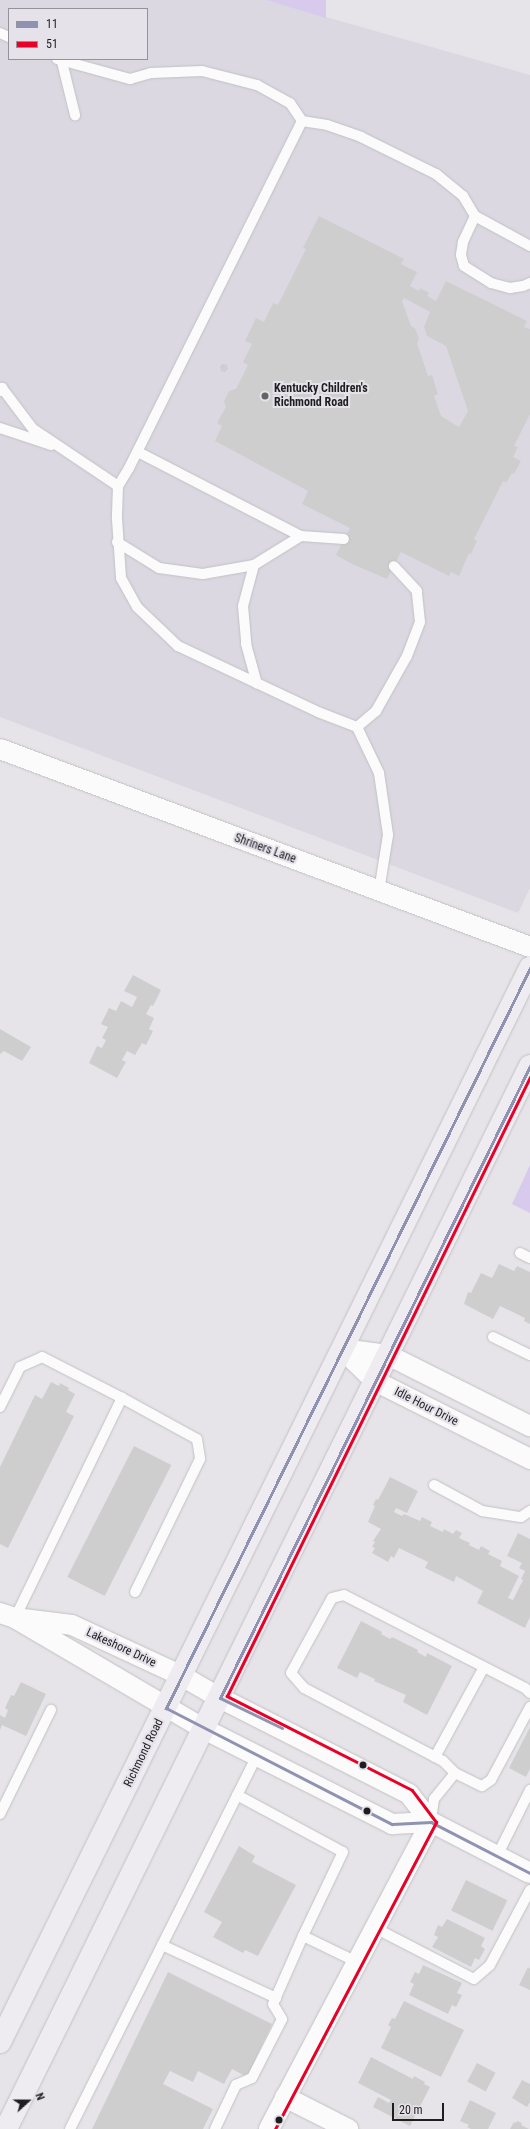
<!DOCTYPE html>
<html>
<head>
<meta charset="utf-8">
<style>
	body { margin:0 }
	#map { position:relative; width:530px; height:2129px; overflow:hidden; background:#e6e4e8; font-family:"Roboto Condensed",sans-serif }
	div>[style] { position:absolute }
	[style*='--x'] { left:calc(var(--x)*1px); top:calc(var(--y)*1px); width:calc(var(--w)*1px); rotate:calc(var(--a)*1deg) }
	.built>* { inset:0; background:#dbd8e2 }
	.green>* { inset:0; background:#d7caec }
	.building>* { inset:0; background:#cfcecf; transform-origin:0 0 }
	.roads { filter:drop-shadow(0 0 1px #c2c1c3) drop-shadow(0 0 1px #c2c1c3) }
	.lane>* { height:10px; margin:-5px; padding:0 5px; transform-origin:5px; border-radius:5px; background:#fbfbfc }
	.street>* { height:20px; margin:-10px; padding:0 10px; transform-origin:10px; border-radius:10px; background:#fbfbfc }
	.primary>* { height:22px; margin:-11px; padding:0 11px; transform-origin:11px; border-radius:11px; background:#eeebf1 }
	.bus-1>* { height:3px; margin:-1.5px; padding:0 1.5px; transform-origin:1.5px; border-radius:1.5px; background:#9092b2 }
	.bus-2>* { height:3px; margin:-1.5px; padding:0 1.5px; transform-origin:1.5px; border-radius:1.5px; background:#e80027 }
	.dots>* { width:11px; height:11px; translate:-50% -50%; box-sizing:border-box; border:2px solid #e5e2ea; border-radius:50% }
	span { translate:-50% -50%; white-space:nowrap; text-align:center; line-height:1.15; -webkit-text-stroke:4px #e5e2ea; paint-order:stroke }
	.poi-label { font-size:12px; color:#1e1d20; font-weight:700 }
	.left { translate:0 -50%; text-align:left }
	.street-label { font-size:12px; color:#1e1d20 }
	.legend { position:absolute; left:8px; top:8px; width:140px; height:52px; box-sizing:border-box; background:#e5e2ea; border:1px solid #959399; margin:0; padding:5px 7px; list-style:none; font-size:12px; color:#1e1d20 }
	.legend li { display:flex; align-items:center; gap:8px; height:20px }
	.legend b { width:20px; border:1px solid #959399 }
	.north { position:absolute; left:8px; top:2081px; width:40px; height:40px; -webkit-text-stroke:3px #e5e2ea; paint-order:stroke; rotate:69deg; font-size:11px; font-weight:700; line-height:16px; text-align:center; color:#1e1d20 }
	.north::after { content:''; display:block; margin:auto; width:14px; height:18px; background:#1e1d20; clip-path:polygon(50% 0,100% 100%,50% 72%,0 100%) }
	.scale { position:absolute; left:392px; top:2103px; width:52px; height:18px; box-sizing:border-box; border:2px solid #1e1d20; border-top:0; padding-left:5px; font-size:12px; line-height:14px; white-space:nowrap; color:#1e1d20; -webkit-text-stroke:3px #e5e2ea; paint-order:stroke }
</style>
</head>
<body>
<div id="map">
	<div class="built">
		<i style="clip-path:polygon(evenodd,0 0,266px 0,530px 75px,530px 888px,518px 913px,0 717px,0 0,9px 9px,147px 9px,147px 59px,9px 59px,9px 9px)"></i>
	</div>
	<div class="green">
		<i style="clip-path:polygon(266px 0,326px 0,326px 18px)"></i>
		<i style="clip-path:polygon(530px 1165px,530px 1213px,512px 1204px)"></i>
	</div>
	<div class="building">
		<i style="clip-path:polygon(evenodd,319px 216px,404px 259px,401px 264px,417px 272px,410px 286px,419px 291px,420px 288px,429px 293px,427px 296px,436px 301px,446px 281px,527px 321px,524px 327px,530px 329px,530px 414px,514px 446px,518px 447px,513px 457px,521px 461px,514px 474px,512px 473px,506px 483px,503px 481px,474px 539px,477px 541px,471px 554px,469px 553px,459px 576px,451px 572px,449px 576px,401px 552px,387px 579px,352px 564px,336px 555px,350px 528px,302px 504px,308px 491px,215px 441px,222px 426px,217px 423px,226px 407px,224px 401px,229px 391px,236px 389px,248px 365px,243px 362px,252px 344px,245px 341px,256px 318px,264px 322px,273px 303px,278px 305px,306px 249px,303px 248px,319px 216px,404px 298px,430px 312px,424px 327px,427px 336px,446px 346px,468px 411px,459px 427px,441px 416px,434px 396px,438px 394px,432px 375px,428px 376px,417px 343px,419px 339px,415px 328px,411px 326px,402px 301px,404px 298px)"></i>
		<i style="clip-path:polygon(222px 364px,227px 365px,228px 369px,225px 372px,221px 371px,220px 367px)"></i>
		<i style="clip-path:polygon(133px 975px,161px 990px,153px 1006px,151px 1005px,146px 1014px,154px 1018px,149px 1029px,153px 1031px,146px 1045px,142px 1043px,135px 1055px,127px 1051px,122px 1060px,126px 1062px,117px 1078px,89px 1063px,97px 1046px,102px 1048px,106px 1040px,102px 1038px,108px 1027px,101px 1024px,109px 1008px,116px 1011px,121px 1001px,132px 1007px,137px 997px,124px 991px)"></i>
		<i style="clip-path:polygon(0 1029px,31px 1047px,22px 1061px,4px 1051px,0 1054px)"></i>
		<i style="clip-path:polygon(499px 1264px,514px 1271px,517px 1266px,530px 1272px,530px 1324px,524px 1321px,525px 1318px,500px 1306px,493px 1319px,464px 1304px,468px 1292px,471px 1293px,481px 1273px,492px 1278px)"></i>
		<i style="clip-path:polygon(51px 1382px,59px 1386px,60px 1383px,69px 1388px,68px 1390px,75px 1394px,66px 1412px,74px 1416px,8px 1548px,0 1544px,0 1467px,35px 1395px,42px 1399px)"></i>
		<i style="left:134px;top:1446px;width:42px;height:147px;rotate:27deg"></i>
		<i style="clip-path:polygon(390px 1477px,418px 1491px,407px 1513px,396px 1508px,394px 1512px,402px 1516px,404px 1514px,420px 1521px,422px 1517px,432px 1522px,430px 1526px,443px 1532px,444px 1529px,453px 1534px,456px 1530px,462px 1533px,459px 1538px,470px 1543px,469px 1545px,479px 1550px,481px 1546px,490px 1551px,488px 1554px,502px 1561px,500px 1566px,519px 1576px,508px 1598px,513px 1600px,523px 1580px,521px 1579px,525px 1571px,519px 1568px,522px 1563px,507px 1556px,518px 1533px,530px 1539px,530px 1617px,525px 1628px,477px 1603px,483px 1591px,456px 1576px,454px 1582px,425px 1568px,428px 1562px,399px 1548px,394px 1558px,391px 1556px,388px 1562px,372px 1553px,375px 1548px,372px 1547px,375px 1542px,373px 1541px,381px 1529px,368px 1522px,375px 1506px,373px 1505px,376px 1499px,378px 1500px)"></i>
		<i style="clip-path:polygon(361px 1621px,382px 1632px,381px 1634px,390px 1639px,392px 1637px,418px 1650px,417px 1652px,426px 1657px,427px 1653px,452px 1666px,427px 1715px,403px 1702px,406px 1695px,374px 1681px,375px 1679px,360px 1672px,357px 1678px,337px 1668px)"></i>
		<i style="clip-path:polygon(21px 1682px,46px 1694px,26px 1736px,2px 1725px,0 1730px,0 1715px,5px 1718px,8px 1710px,5px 1708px,11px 1695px,14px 1696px)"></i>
		<i style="clip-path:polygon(530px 1727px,530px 1769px,526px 1777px,509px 1768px)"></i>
		<i style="clip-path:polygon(239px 1846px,255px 1856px,252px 1862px,296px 1885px,258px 1956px,245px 1950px,243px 1953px,213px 1937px,222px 1922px,204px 1912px)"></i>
		<i style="left:466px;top:1880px;width:46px;height:34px;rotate:26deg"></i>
		<i style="clip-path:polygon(447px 1919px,485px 1938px,481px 1946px,485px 1949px,479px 1960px,475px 1958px,471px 1967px,432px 1947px,438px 1937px,434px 1935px,438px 1925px,442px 1927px)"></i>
		<i style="clip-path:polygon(423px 1965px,462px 1983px,457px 1993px,462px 1995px,456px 2007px,452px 2005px,448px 2014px,409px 1995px,414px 1984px,410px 1982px,415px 1972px,419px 1974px)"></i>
		<i style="clip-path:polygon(528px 1967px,530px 1969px,530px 1990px,519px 1985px)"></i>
		<i style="clip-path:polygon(168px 1972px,272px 2024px,247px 2077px,232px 2069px,224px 2084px,198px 2071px,193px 2082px,170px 2071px,163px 2084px,213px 2109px,203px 2129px,92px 2129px)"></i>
		<i style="clip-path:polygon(404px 2001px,464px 2030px,441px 2077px,381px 2048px,391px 2027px,388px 2025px,392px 2018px,395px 2019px)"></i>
		<i style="clip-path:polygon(371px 2057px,413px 2079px,414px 2076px,425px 2082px,424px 2084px,430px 2087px,410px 2126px,373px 2107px,378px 2097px,389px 2103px,391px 2100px,358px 2083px)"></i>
		<i style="left:477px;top:2063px;width:21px;height:21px;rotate:28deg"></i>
		<i style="clip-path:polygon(522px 2080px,530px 2084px,530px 2102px,527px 2107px,512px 2098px)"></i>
		<i style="clip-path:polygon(470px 2100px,496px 2113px,488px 2129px,471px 2129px,467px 2127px,469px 2125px,460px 2121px)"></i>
		<i style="clip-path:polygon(517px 2121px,522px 2123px,521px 2125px,529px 2129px,510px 2129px,514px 2122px,516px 2123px)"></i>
	</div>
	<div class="roads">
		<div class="lane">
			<i style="--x:0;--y:33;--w:10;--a:24"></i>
			<i style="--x:57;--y:59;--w:76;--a:15.3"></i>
			<i style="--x:130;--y:79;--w:22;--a:-16"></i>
			<i style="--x:151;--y:73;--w:51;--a:-2.2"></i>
			<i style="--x:202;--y:71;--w:57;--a:14.3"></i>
			<i style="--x:257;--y:85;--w:38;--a:29"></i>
			<i style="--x:290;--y:103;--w:22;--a:56"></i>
			<i style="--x:302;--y:121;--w:388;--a:116.5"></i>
			<i style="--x:129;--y:468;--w:21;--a:121"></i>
			<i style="--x:118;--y:486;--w:33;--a:92"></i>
			<i style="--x:117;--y:519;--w:59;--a:86.1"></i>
			<i style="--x:121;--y:578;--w:33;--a:61"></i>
			<i style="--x:137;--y:607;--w:57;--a:43.6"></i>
			<i style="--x:178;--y:646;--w:155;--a:25.2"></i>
			<i style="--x:318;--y:712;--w:42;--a:21"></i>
			<i style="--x:357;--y:727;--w:51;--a:64.4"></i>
			<i style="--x:379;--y:773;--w:63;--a:81.7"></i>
			<i style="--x:388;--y:835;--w:57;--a:99.1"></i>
			<i style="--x:62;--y:62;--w:55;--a:76.2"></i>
			<i style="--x:302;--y:121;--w:25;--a:9"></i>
			<i style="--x:327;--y:125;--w:36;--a:19"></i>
			<i style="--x:361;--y:137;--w:84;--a:26.3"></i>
			<i style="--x:436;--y:174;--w:35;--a:39"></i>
			<i style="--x:463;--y:196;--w:23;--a:59"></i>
			<i style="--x:475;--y:216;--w:63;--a:28.6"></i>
			<i style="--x:475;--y:216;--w:29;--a:115"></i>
			<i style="--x:463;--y:242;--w:13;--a:99"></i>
			<i style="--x:461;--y:255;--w:11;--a:75"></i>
			<i style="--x:464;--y:266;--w:32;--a:32"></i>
			<i style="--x:491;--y:283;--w:20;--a:15"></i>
			<i style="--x:510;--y:288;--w:13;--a:-9"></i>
			<i style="--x:523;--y:286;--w:8;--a:-23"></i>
			<i style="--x:0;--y:391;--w:4;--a:-56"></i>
			<i style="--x:2;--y:388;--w:51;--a:52.9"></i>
			<i style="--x:33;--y:429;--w:102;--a:33.8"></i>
			<i style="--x:0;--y:428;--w:54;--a:18.4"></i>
			<i style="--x:138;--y:452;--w:183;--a:27.3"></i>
			<i style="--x:117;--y:542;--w:49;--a:31.8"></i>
			<i style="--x:159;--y:568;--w:44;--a:7.8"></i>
			<i style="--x:203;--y:574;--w:52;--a:-10"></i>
			<i style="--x:254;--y:565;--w:55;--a:-31.7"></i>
			<i style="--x:301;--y:536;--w:43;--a:4"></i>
			<i style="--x:254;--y:565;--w:42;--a:105"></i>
			<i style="--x:243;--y:606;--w:38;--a:85"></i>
			<i style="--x:246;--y:644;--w:41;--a:74.6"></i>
			<i style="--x:357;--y:727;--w:25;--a:-40"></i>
			<i style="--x:376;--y:711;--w:63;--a:-60.6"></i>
			<i style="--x:407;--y:656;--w:36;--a:-69"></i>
			<i style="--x:420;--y:622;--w:31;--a:-96"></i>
			<i style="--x:417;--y:591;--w:34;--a:-133"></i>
			<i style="--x:520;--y:1253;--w:11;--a:27"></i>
			<i style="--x:493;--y:1337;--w:41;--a:25.9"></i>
			<i style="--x:0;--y:1407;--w:45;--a:-63.4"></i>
			<i style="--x:20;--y:1367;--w:24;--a:-24"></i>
			<i style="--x:42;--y:1357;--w:90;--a:27.1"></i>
			<i style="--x:434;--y:1485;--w:55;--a:28.4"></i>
			<i style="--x:482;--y:1511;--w:39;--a:9"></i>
			<i style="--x:521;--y:1517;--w:11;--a:-34"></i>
			<i style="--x:15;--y:1618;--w:245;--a:-64.1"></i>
			<i style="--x:122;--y:1398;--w:85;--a:28.7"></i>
			<i style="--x:197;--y:1439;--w:20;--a:81"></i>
			<i style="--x:200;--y:1459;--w:148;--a:116"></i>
			<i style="--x:530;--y:1693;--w:7;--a:-135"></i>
			<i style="--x:525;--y:1688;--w:203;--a:-152.8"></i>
			<i style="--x:344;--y:1595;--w:12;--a:166"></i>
			<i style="--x:332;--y:1598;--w:85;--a:118.7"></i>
			<i style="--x:291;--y:1673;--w:20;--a:49"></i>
			<i style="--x:304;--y:1688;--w:157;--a:27.7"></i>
			<i style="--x:443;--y:1761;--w:17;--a:45"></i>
			<i style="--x:455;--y:1773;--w:30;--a:26"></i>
			<i style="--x:482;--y:1786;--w:11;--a:-34"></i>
			<i style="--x:491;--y:1780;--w:83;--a:-61.9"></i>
			<i style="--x:435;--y:1757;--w:102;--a:-61.4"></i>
			<i style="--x:237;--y:1795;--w:120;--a:28.3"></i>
			<i style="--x:343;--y:1852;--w:93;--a:115.5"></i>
			<i style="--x:0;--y:1814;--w:116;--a:-63.9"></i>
			<i style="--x:431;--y:1820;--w:21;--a:-82"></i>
			<i style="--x:434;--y:1799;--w:33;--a:-51"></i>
			<i style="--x:497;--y:1856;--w:74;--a:-63.4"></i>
			<i style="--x:375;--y:1928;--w:111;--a:27.3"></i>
			<i style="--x:474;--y:1979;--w:21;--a:-41"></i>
			<i style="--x:490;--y:1965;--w:85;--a:-61.9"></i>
			<i style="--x:162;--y:1945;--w:126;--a:24.9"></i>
			<i style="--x:70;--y:2129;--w:418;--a:-63.4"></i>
			<i style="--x:215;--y:2129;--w:49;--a:-64.5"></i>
			<i style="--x:236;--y:2085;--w:17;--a:-24"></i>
			<i style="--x:252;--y:2078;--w:66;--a:-63"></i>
			<i style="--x:282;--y:2019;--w:17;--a:-121"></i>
			<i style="--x:273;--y:2004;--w:74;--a:-66.2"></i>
			<i style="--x:303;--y:1936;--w:60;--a:25.7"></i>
		</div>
		<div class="street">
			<i style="--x:0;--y:749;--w:566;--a:20.48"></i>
			<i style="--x:342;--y:1349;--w:46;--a:44.1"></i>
			<i style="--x:375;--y:1381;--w:174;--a:26.7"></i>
			<i style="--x:342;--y:1349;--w:46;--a:7.4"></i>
			<i style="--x:388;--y:1355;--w:159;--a:26.6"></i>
			<i style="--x:0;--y:1613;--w:16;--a:18"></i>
			<i style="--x:15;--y:1618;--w:219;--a:30.4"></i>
			<i style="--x:204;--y:1729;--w:211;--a:26.8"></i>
			<i style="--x:392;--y:1824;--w:39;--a:-3"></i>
			<i style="--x:15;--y:1618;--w:57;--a:7"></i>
			<i style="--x:72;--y:1625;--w:121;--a:24.9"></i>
			<i style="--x:182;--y:1676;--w:44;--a:30.1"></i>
			<i style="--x:220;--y:1698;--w:212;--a:26.9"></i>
			<i style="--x:409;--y:1794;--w:36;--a:52"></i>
			<i style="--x:431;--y:1822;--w:111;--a:27.3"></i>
			<i style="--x:285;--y:2097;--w:71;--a:26.9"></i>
			<i style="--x:269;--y:2129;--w:347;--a:-62.2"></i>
		</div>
		<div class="primary">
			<i style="--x:0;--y:2042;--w:1198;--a:-63.73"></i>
			<i style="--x:6;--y:2129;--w:1185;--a:-63.76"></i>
		</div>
	</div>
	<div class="bus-1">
		<i style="--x:530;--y:968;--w:825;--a:116.19"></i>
		<i style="--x:166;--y:1708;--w:254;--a:27.2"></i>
		<i style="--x:392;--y:1824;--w:39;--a:-3"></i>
		<i style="--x:431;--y:1822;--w:111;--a:27.3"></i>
		<i style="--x:282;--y:1728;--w:69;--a:-154.2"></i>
		<i style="--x:220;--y:1698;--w:704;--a:-63.87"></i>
	</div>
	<div class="bus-2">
		<i style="--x:275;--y:2129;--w:347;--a:-62.3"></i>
		<i style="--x:436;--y:1822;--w:40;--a:-127"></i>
		<i style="--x:412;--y:1790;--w:208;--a:-153.1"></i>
		<i style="--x:227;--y:1696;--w:689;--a:-63.92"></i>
	</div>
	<div class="dots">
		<i style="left:265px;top:396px;background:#646366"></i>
		<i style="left:363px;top:1765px;background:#1e1d20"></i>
		<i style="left:367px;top:1811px;background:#1e1d20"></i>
		<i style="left:279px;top:2120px;background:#1e1d20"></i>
	</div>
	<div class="poi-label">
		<span class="left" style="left:274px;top:396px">Kentucky Children's<br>Richmond Road</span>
	</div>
	<div class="street-label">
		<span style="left:265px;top:849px;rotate:20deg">Shriners Lane</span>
		<span style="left:426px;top:1407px;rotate:27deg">Idle Hour Drive</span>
		<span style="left:121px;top:1648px;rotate:25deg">Lakeshore Drive</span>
		<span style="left:144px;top:1753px;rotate:-64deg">Richmond Road</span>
	</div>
	<ul class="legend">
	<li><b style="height:5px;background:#9092b2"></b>11</li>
	<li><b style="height:5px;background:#e80027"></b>51</li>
	</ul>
	<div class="north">N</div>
	<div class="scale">20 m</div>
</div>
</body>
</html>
